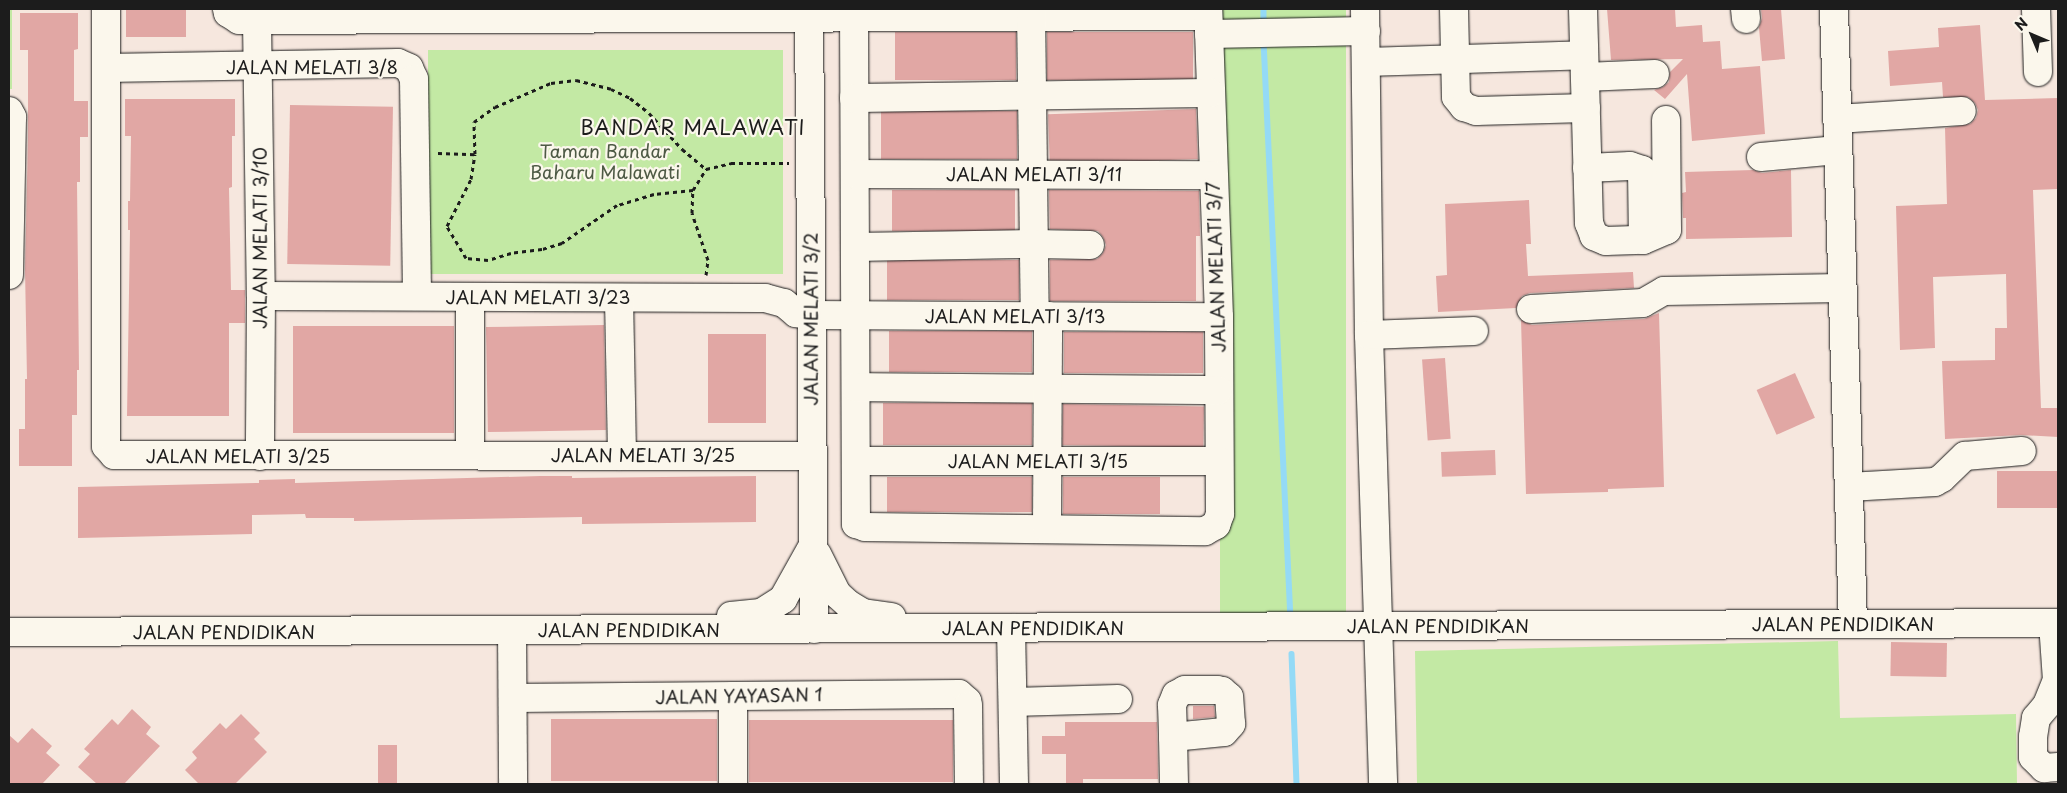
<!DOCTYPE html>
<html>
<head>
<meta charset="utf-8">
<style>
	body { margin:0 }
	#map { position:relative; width:2067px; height:793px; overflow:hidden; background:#f6e7de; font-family:"Playpen Sans",sans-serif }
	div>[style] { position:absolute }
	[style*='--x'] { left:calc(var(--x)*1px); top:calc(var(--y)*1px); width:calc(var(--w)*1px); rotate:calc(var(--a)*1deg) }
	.green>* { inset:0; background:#c3e9a4; transform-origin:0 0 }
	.stream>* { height:5.5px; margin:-2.75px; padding:0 2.75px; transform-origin:2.75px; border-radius:2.75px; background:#94daf6 }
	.building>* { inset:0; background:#e1a7a4; transform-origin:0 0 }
	.path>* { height:3px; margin-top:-1.5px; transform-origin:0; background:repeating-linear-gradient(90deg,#1c1c1c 0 4px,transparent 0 8px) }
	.roads { filter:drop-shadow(0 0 1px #1c1c1c) drop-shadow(0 0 1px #1c1c1c) }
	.minor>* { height:28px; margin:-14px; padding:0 14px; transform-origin:14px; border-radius:14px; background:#fbf7ec }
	span { translate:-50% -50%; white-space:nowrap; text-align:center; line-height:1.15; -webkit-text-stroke:4.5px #fbf7ec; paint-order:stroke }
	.street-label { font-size:18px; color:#1c1c1c }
	.park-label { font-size:18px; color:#4e5a45 }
	.quarter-label { font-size:20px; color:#1c1c1c; letter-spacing:1px }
	.frame { position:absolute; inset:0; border:10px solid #1c1c1c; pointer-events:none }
	.north { position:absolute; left:2007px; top:10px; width:50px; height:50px; -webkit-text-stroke:4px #fbf7ec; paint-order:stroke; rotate:315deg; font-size:14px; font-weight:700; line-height:20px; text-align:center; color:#1c1c1c }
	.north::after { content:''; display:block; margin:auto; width:18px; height:22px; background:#1c1c1c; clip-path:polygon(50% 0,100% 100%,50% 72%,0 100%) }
</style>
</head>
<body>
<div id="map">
	<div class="green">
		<i style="left:9px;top:9px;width:3px;height:80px"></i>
		<i style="left:1220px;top:9px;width:126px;height:609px"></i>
		<i style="left:428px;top:50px;width:355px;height:224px"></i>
		<i style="clip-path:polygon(1838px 641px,1840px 718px,2016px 714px,2017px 784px,1417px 784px,1415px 651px)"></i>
	</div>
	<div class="stream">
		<i style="--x:1264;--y:9;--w:18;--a:90"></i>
		<i style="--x:1264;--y:41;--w:579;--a:87.33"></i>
		<i style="--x:1292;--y:654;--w:130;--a:87.8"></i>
	</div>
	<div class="building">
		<i style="left:126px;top:9px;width:60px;height:28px"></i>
		<i style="clip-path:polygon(1607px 9px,1675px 9px,1676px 27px,1702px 25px,1703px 42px,1720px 41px,1722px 69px,1760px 66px,1765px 134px,1692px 141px,1687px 74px,1665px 99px,1654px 90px,1663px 87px,1669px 82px,1670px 72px,1683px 59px,1611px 60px)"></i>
		<i style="clip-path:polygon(1761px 9px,1781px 9px,1785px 59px,1762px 61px,1759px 28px,1762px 18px)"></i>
		<i style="clip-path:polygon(20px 13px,78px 13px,78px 49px,74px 50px,74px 101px,88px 101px,88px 137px,80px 137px,80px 182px,77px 182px,79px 370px,77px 370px,77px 415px,72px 415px,72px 466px,19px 466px,19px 429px,25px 429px,25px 379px,27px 379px,25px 269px,28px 138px,28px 50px,20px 50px)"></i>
		<i style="clip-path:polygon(1980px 25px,1985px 100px,2058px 98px,2058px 189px,2033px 190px,2041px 408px,2058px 408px,2058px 437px,2021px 435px,1945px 439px,1942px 361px,1995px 360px,1995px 328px,2007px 328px,2006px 274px,1933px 277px,1935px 348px,1900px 350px,1896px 206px,1947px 204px,1945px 128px,1970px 124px,1976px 118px,1978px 110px,1975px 103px,1968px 97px,1943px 97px,1942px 82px,1890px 86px,1888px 51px,1939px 47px,1938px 28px)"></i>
		<i style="left:1016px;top:32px;width:48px;height:121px;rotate:90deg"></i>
		<i style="left:1047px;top:32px;width:146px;height:48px"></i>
		<i style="clip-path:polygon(125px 99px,235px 99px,235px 136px,232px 136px,232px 187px,229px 188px,231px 290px,245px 290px,245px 323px,229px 323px,229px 416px,127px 416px,130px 230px,128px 230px,128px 201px,130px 201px,131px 136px,125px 136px)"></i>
		<i style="left:290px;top:105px;width:103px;height:159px;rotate:1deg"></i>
		<i style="left:1196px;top:109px;width:50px;height:148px;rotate:88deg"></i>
		<i style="left:1017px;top:111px;width:48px;height:136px;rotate:90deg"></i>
		<i style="clip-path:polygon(1753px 170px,1762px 173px,1791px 170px,1792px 237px,1686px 239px,1686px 218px,1683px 218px,1682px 193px,1686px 192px,1685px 172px)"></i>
		<i style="left:892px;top:190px;width:123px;height:41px"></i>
		<i style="clip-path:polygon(1049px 190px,1199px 191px,1200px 236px,1196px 236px,1196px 301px,1050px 301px,1050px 260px,1097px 259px,1103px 253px,1106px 245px,1103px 237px,1098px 231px,1050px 229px)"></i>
		<i style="clip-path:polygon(1529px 200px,1531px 244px,1526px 244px,1528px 276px,1633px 272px,1634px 288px,1530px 293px,1522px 296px,1516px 308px,1438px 312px,1436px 276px,1447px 275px,1445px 204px)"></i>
		<i style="left:1019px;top:260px;width:40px;height:132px;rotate:90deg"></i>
		<i style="clip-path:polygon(1659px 313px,1664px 487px,1608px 489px,1608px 492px,1526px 494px,1521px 320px,1532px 325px,1644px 319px)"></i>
		<i style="left:604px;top:325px;width:105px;height:118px;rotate:89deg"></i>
		<i style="left:454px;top:326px;width:107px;height:161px;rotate:90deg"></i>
		<i style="left:889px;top:331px;width:143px;height:41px"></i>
		<i style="left:1064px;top:332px;width:139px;height:41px"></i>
		<i style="left:766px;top:334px;width:89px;height:58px;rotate:90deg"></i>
		<i style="left:1445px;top:358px;width:81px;height:23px;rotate:86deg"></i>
		<i style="left:1795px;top:373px;width:49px;height:42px;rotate:66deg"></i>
		<i style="left:883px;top:403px;width:149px;height:42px"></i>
		<i style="left:1063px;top:404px;width:141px;height:41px;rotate:1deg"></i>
		<i style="left:1495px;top:450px;width:25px;height:54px;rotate:88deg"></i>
		<i style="left:2058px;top:471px;width:37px;height:61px;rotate:90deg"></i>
		<i style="clip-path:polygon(540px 476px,572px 476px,572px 478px,756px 476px,756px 522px,582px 524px,582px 517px,354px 521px,354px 518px,306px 518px,305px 514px,252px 515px,252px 534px,78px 538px,78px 487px,259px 483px,259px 480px,295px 479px,295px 483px)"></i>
		<i style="left:887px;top:477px;width:145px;height:35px"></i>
		<i style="left:1063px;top:477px;width:97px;height:37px"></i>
		<i style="left:1891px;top:642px;width:56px;height:34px;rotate:1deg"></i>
		<i style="clip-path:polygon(1193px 706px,1214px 706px,1215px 717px,1193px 719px)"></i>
		<i style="clip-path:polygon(132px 709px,151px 727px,146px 734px,160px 746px,124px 784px,97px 784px,78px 767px,90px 754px,84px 749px,112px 719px,118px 725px)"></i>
		<i style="clip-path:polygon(241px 714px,260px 733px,254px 739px,267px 752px,235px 784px,199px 784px,185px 770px,197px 758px,192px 752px,220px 723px,226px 729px)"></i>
		<i style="left:717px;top:719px;width:62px;height:166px;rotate:90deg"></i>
		<i style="left:953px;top:720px;width:62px;height:204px;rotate:90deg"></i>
		<i style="clip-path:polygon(1065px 722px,1157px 722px,1158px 779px,1083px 779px,1083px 784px,1066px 784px,1066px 754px,1042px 754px,1042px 736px,1065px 736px)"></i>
		<i style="clip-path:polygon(32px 728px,52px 746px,46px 753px,60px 765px,42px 784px,9px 784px,9px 735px,18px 743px)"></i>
		<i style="left:378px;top:745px;width:19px;height:39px"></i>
	</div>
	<div class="path">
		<i style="--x:438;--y:153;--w:37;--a:2"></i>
		<i style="--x:693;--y:190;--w:39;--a:174"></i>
		<i style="--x:654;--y:194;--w:39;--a:163"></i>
		<i style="--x:617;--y:205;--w:67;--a:145.4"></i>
		<i style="--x:562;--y:243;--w:21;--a:163"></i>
		<i style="--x:542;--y:249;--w:31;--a:173"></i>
		<i style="--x:511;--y:253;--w:24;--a:163"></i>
		<i style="--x:488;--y:260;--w:22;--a:-175"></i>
		<i style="--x:466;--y:258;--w:37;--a:-121"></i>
		<i style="--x:447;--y:226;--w:53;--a:-62.9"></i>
		<i style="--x:471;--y:179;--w:25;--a:-81"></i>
		<i style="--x:475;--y:154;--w:32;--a:-92"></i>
		<i style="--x:474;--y:122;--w:26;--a:-36"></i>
		<i style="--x:495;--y:107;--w:61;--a:-23.2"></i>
		<i style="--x:551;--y:83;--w:25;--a:-7"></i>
		<i style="--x:576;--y:80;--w:36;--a:14"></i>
		<i style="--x:611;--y:89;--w:21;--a:25"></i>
		<i style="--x:630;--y:98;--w:24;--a:38"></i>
		<i style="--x:649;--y:113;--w:49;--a:47.5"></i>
		<i style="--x:682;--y:149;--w:31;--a:40"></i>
		<i style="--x:706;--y:275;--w:15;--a:-82"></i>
		<i style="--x:708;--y:260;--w:50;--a:-108.8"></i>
		<i style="--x:692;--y:213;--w:23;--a:-88"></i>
		<i style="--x:693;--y:190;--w:25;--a:-58"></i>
		<i style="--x:706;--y:169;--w:26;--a:-13"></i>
		<i style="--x:731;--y:163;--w:58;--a:0"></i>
	</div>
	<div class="roads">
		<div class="minor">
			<i style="--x:106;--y:9;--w:437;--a:90"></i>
			<i style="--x:106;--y:446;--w:12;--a:48"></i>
			<i style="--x:114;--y:455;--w:698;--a:0.08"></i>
			<i style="--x:227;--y:9;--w:4;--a:76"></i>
			<i style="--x:228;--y:13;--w:13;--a:32"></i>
			<i style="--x:239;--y:20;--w:969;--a:-0.24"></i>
			<i style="--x:809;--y:9;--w:620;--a:89.54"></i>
			<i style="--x:854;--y:9;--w:515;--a:89.78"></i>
			<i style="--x:856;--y:524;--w:9;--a:18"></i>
			<i style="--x:865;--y:527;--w:340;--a:0.7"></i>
			<i style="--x:1205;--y:531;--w:13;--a:-29"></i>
			<i style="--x:1216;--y:525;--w:12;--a:-70"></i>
			<i style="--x:1220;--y:514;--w:197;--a:-90.3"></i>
			<i style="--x:1219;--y:317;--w:308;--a:-92"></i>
			<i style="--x:1031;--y:9;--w:306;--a:89.3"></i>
			<i style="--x:1365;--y:9;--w:326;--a:89.3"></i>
			<i style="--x:1369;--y:335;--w:449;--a:88.2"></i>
			<i style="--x:1454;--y:9;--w:88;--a:88.7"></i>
			<i style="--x:1456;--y:97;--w:13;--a:51"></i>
			<i style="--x:1464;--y:107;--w:13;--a:18"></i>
			<i style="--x:1476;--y:111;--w:110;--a:-1.6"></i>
			<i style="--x:1583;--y:9;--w:214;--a:88.4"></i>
			<i style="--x:1589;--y:223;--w:14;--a:69"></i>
			<i style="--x:1594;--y:236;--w:13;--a:23"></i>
			<i style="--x:1606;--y:241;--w:37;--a:-2"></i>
			<i style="--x:1643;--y:240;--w:26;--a:-23"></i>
			<i style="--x:1667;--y:230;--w:110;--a:-90.5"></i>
			<i style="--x:1745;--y:9;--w:10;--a:84"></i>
			<i style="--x:1834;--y:9;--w:615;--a:88.23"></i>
			<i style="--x:2036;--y:9;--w:63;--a:88.2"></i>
			<i style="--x:257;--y:20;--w:276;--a:89.2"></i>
			<i style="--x:261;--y:296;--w:160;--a:90.4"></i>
			<i style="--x:1209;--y:34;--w:157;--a:-1.1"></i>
			<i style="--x:1366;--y:62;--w:218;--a:-1.8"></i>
			<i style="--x:106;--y:68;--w:292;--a:-1"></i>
			<i style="--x:398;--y:63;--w:12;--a:24"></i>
			<i style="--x:409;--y:68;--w:12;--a:66"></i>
			<i style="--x:414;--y:79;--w:217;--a:89.2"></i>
			<i style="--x:1585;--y:77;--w:70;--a:-2.5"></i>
			<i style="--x:854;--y:98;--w:356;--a:-0.8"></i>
			<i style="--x:9;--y:111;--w:7;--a:63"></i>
			<i style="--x:12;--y:117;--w:158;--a:91.1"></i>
			<i style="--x:1837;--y:119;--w:125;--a:-3.7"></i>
			<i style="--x:1761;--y:157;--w:77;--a:-5.2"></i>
			<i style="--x:1587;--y:168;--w:43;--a:-2.7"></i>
			<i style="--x:1630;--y:166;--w:13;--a:18"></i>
			<i style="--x:1642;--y:170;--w:70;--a:89.2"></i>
			<i style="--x:855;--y:174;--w:358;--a:0.2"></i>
			<i style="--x:855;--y:247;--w:179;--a:-1"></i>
			<i style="--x:1034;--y:244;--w:56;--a:1"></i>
			<i style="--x:261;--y:296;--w:504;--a:0.23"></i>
			<i style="--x:765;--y:298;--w:20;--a:15"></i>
			<i style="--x:784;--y:303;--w:16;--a:40"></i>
			<i style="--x:796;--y:313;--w:15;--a:8"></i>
			<i style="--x:811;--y:315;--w:408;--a:0.3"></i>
			<i style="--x:470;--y:297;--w:158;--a:90"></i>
			<i style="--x:619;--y:298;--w:158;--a:88.9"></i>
			<i style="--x:1531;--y:309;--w:112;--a:-3.1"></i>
			<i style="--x:1643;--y:303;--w:24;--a:-30"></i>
			<i style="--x:1664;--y:291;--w:178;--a:-1"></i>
			<i style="--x:1369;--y:335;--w:105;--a:-2.2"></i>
			<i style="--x:856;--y:387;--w:362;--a:0.5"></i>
			<i style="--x:856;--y:461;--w:363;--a:0"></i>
			<i style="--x:1849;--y:487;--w:86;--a:-3.3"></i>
			<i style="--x:1935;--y:482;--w:8;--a:-30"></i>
			<i style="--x:1942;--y:478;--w:32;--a:-44"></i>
			<i style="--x:1965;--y:456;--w:57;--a:-5"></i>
			<i style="--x:1047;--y:528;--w:212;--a:-89.7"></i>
			<i style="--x:817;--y:554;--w:45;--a:63.4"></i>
			<i style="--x:837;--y:594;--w:15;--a:42"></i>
			<i style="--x:848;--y:604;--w:17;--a:31"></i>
			<i style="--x:863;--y:613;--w:29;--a:8"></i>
			<i style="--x:731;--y:616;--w:30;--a:-6"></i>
			<i style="--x:761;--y:613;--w:26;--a:-32"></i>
			<i style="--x:783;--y:599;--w:57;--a:-60.8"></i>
			<i style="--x:2053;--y:623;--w:57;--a:86"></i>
			<i style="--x:2057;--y:680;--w:27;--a:112"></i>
			<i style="--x:2047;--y:705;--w:17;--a:130"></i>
			<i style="--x:2036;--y:718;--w:19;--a:99"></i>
			<i style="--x:2033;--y:737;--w:20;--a:90"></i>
			<i style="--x:2033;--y:757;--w:16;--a:45"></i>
			<i style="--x:2044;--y:768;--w:14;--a:-4"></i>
			<i style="--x:1011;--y:628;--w:156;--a:88.9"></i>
			<i style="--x:512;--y:630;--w:154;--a:89.6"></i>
			<i style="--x:9;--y:632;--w:2049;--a:-0.25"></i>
			<i style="--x:513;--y:698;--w:446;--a:-0.5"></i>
			<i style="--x:959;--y:694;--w:11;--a:41"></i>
			<i style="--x:967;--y:701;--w:5;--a:79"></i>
			<i style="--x:968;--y:706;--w:78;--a:89.3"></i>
			<i style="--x:1013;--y:702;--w:105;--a:-1.6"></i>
			<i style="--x:1173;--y:737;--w:51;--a:-5.6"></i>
			<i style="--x:1224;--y:732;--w:11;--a:-49"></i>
			<i style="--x:1231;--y:724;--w:27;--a:-94"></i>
			<i style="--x:1229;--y:697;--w:9;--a:-139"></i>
			<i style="--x:1222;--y:691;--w:5;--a:-169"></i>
			<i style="--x:1217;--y:690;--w:32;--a:180"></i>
			<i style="--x:1185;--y:690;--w:10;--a:151"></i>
			<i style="--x:1176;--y:695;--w:11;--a:112"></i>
			<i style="--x:1172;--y:705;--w:32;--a:88"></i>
			<i style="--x:1173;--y:737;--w:47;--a:88.8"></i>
			<i style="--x:733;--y:784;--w:88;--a:-90"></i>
		</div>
	</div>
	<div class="street-label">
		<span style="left:312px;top:67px">JALAN MELATI 3/8</span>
		<span style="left:1034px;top:174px">JALAN MELATI 3/11</span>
		<span style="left:260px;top:238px;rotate:-90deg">JALAN MELATI 3/10</span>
		<span style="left:1216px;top:267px;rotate:-92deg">JALAN MELATI 3/7</span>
		<span style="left:538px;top:297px">JALAN MELATI 3/23</span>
		<span style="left:1015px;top:316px">JALAN MELATI 3/13</span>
		<span style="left:811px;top:319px;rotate:-90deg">JALAN MELATI 3/2</span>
		<span style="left:643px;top:455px">JALAN MELATI 3/25</span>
		<span style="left:238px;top:456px">JALAN MELATI 3/25</span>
		<span style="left:1038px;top:461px">JALAN MELATI 3/15</span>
		<span style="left:1843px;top:624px">JALAN PENDIDIKAN</span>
		<span style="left:1438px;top:626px">JALAN PENDIDIKAN</span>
		<span style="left:1033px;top:628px">JALAN PENDIDIKAN</span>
		<span style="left:629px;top:630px">JALAN PENDIDIKAN</span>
		<span style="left:224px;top:632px">JALAN PENDIDIKAN</span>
		<span style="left:739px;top:696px;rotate:-1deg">JALAN YAYASAN 1</span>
	</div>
	<div class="park-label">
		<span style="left:605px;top:162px">Taman Bandar<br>Baharu Malawati</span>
	</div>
	<div class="quarter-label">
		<span style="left:693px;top:127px">BANDAR MALAWATI</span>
	</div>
	<div class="frame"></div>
	<div class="north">N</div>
</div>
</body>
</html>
